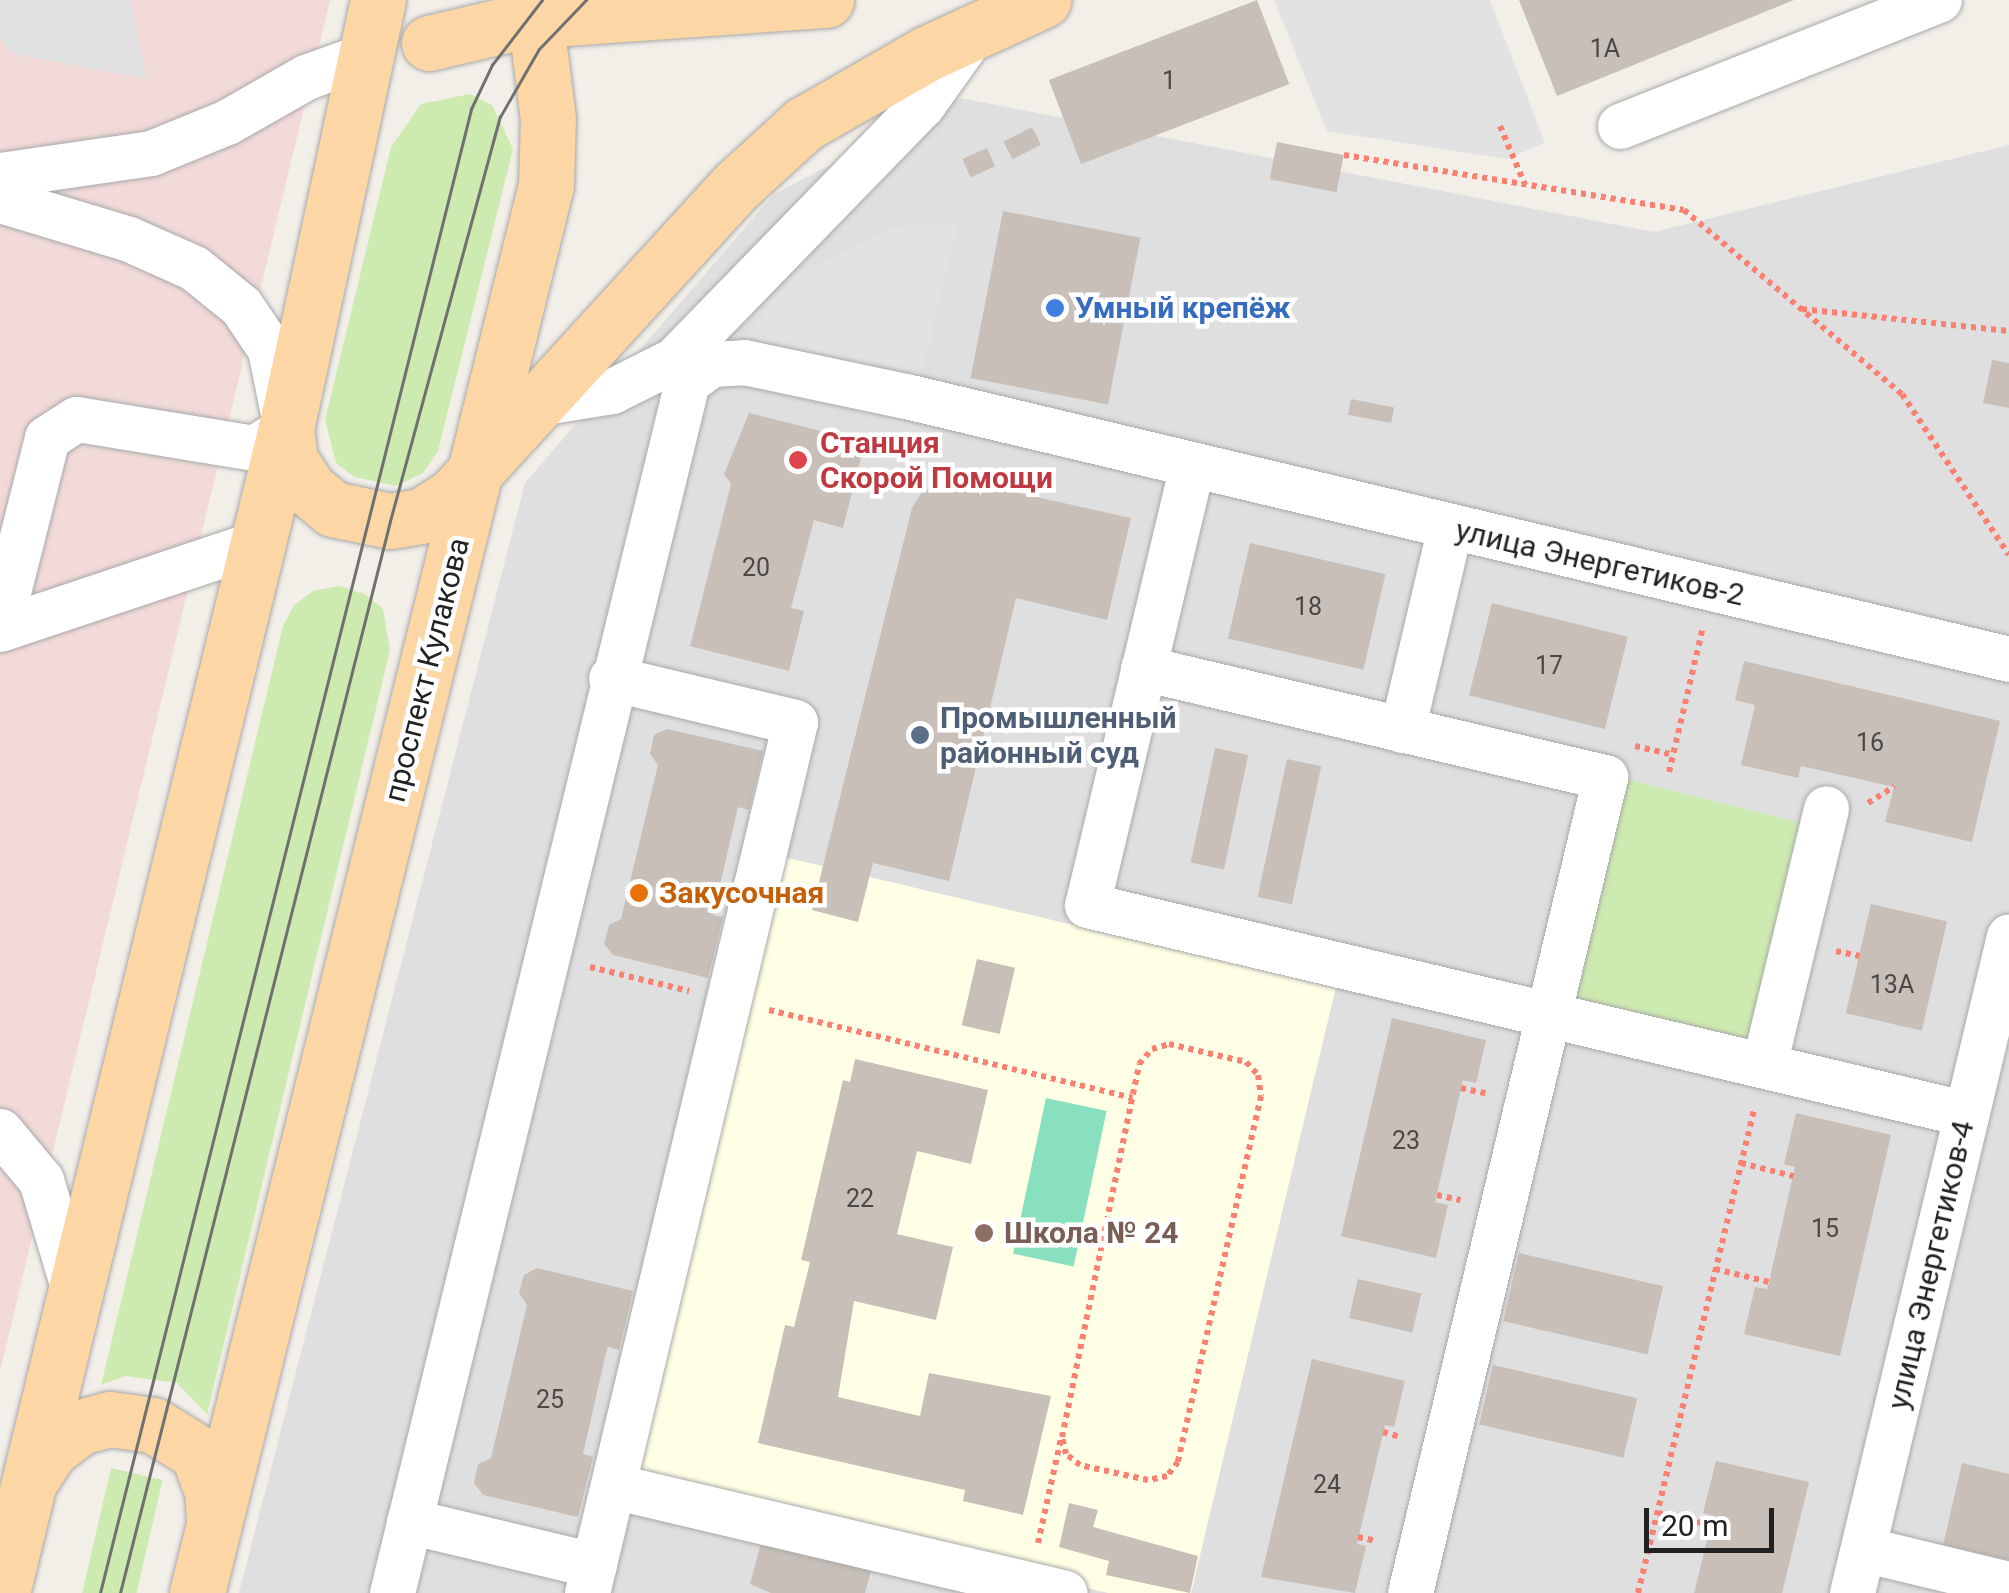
<!DOCTYPE html>
<html>
<head>
<meta charset="utf-8">
<style>
	body { margin:0 }
	#map { position:relative; width:2009px; height:1593px; overflow:hidden; background:#f2efe9; font-family:Roboto,sans-serif }
	div>[style] { position:absolute }
	[style*='--x'] { left:calc(var(--x)*1px); top:calc(var(--y)*1px); width:calc(var(--w)*1px); rotate:calc(var(--a)*1deg) }
	.residential>* { inset:0; background:#e0dfdf }
	.commercial>* { inset:0; background:#f2dad9 }
	.education>* { inset:0; background:#ffffe5 }
	.grass>* { inset:0; background:#cdebb0; transform-origin:0 0 }
	.pitch>* { inset:0; background:#88e0be; transform-origin:0 0 }
	.parking>* { inset:0; background:#e2e2e2 }
	.building>* { inset:0; background:#c7bfb8; transform-origin:0 0 }
	.path>* { height:6px; margin-top:-3px; transform-origin:0; background:repeating-linear-gradient(90deg,#fa8072 0 5px,transparent 0 10px) }
	.roads { filter:drop-shadow(0 0 2px #a9a9a9) drop-shadow(0 0 2px #a9a9a9) }
	.minor>* { height:45px; margin:-22.5px; padding:0 22.5px; transform-origin:22.5px; border-radius:22.5px; background:#fff }
	.major>* { height:55px; margin:-27.5px; padding:0 27.5px; transform-origin:27.5px; border-radius:27.5px; background:#fcd6a4 }
	.tram>* { height:2.5px; margin:-1.25px; padding:0 1.25px; transform-origin:1.25px; border-radius:1.25px; background:#707070 }
	.dots>* { width:28px; height:28px; translate:-50% -50%; box-sizing:border-box; border:5px solid #fff; border-radius:50% }
	span { translate:-50% -50%; white-space:nowrap; text-align:center; line-height:1.15; -webkit-text-stroke:9px #fff; paint-order:stroke }
	.number-label { font-size:25px; color:#4b4948 }
	.number-label span { -webkit-text-stroke-width:0 }
	.shop-label { font-size:30px; color:#366cbe; font-weight:700 }
	.left { translate:0 -50%; text-align:left }
	.health-label { font-size:30px; color:#be3a42; font-weight:700 }
	.street-label { font-size:30px; color:#222 }
	.service-label { font-size:30px; color:#4e5e75; font-weight:700 }
	.food-label { font-size:30px; color:#c56008; font-weight:700 }
	.education-label { font-size:30px; color:#785e54; font-weight:700 }
	.scale { position:absolute; left:1644px; top:1508px; width:130px; height:45px; box-sizing:border-box; border:5px solid #222; border-top:0; padding-left:12px; font-size:30px; line-height:35px; white-space:nowrap; color:#222; -webkit-text-stroke:8px #fff; paint-order:stroke }
</style>
</head>
<body>
<div id="map">
	<div class="residential">
		<i style="clip-path:polygon(960px 98px,1654px 232px,2009px 145px,2009px 1593px,239px 1593px,525px 483px,774px 194px)"></i>
	</div>
	<div class="commercial">
		<i style="clip-path:polygon(0 0,330px 0,0 1371px)"></i>
	</div>
	<div class="education">
		<i style="clip-path:polygon(780px 856px,1336px 987px,1191px 1593px,1108px 1593px,633px 1478px)"></i>
	</div>
	<div class="grass">
		<i style="clip-path:polygon(470px 94px,492px 105px,513px 149px,438px 451px,423px 473px,396px 486px,355px 477px,336px 463px,325px 420px,391px 147px,421px 104px)"></i>
		<i style="clip-path:polygon(339px 586px,365px 594px,383px 609px,390px 650px,207px 1414px,177px 1383px,125px 1376px,101px 1385px,283px 626px,294px 605px,313px 591px)"></i>
		<i style="left:1621px;top:778px;width:192px;height:234px;rotate:14deg"></i>
		<i style="left:111px;top:1468px;width:53px;height:129px;rotate:13deg"></i>
	</div>
	<div class="pitch">
		<i style="left:1046px;top:1098px;width:62px;height:159px;rotate:12deg"></i>
	</div>
	<div class="parking">
		<i style="clip-path:polygon(0 0,131px 0,146px 79px,11px 53px,0 38px)"></i>
		<i style="clip-path:polygon(1274px 0,1490px 0,1545px 143px,1507px 159px,1327px 131px)"></i>
		<i style="clip-path:polygon(958px 224px,909px 426px,727px 380px,734px 351px,794px 274px,900px 226px)"></i>
	</div>
	<div class="building">
		<i style="left:1257px;top:0;width:90px;height:223px;rotate:69deg"></i>
		<i style="clip-path:polygon(1519px 0,1794px 0,1557px 96px)"></i>
		<i style="left:1032px;top:127px;width:20px;height:32px;rotate:63deg"></i>
		<i style="left:1277px;top:142px;width:68px;height:38px;rotate:11deg"></i>
		<i style="left:987px;top:148px;width:20px;height:27px;rotate:66deg"></i>
		<i style="left:1003px;top:211px;width:140px;height:170px;rotate:11deg"></i>
		<i style="clip-path:polygon(1992px 360px,2009px 363px,2009px 408px,1983px 403px)"></i>
		<i style="left:1351px;top:399px;width:44px;height:16px;rotate:11deg"></i>
		<i style="clip-path:polygon(749px 413px,865px 442px,843px 528px,814px 520px,791px 608px,804px 611px,789px 671px,690px 646px,731px 484px,724px 474px)"></i>
		<i style="clip-path:polygon(951px 478px,1131px 518px,1107px 620px,1016px 598px,949px 881px,873px 863px,858px 922px,812px 910px,912px 508px,922px 492px)"></i>
		<i style="left:1250px;top:543px;width:139px;height:98px;rotate:13deg"></i>
		<i style="left:1492px;top:603px;width:140px;height:95px;rotate:14deg"></i>
		<i style="clip-path:polygon(1744px 661px,2000px 721px,1972px 842px,1885px 822px,1894px 787px,1801px 766px,1798px 778px,1741px 765px,1755px 705px,1735px 700px)"></i>
		<i style="clip-path:polygon(667px 729px,763px 751px,749px 810px,738px 807px,713px 915px,723px 917px,708px 978px,613px 955px,604px 944px,609px 925px,621px 919px,658px 765px,650px 754px,654px 735px)"></i>
		<i style="left:1215px;top:748px;width:34px;height:117px;rotate:12deg"></i>
		<i style="left:1287px;top:759px;width:35px;height:141px;rotate:12deg"></i>
		<i style="left:1871px;top:904px;width:78px;height:112px;rotate:13deg"></i>
		<i style="left:977px;top:959px;width:39px;height:68px;rotate:13deg"></i>
		<i style="clip-path:polygon(1392px 1018px,1486px 1040px,1476px 1083px,1463px 1080px,1435px 1202px,1448px 1205px,1436px 1258px,1341px 1236px)"></i>
		<i style="clip-path:polygon(855px 1059px,988px 1090px,971px 1164px,917px 1151px,897px 1234px,953px 1247px,936px 1320px,854px 1301px,838px 1397px,920px 1416px,929px 1373px,1051px 1396px,1023px 1515px,963px 1501px,965px 1490px,758px 1443px,785px 1325px,794px 1327px,810px 1262px,801px 1260px,843px 1080px,850px 1082px)"></i>
		<i style="clip-path:polygon(1796px 1113px,1891px 1135px,1840px 1356px,1744px 1334px,1755px 1287px,1767px 1289px,1769px 1282px,1795px 1167px,1784px 1164px)"></i>
		<i style="left:1519px;top:1253px;width:148px;height:70px;rotate:13deg"></i>
		<i style="clip-path:polygon(537px 1268px,633px 1291px,619px 1350px,608px 1347px,606px 1353px,583px 1454px,593px 1457px,578px 1517px,483px 1495px,474px 1483px,478px 1464px,491px 1458px,527px 1305px,519px 1293px,524px 1275px)"></i>
		<i style="left:1358px;top:1279px;width:65px;height:40px;rotate:13deg"></i>
		<i style="clip-path:polygon(1312px 1359px,1405px 1381px,1394px 1427px,1385px 1425px,1357px 1544px,1366px 1546px,1355px 1593px,1261px 1577px)"></i>
		<i style="left:1493px;top:1365px;width:148px;height:61px;rotate:13deg"></i>
		<i style="clip-path:polygon(1716px 1461px,1809px 1482px,1782px 1593px,1694px 1593px,1713px 1516px,1703px 1513px)"></i>
		<i style="clip-path:polygon(1962px 1463px,2009px 1474px,2009px 1560px,1943px 1545px)"></i>
		<i style="clip-path:polygon(1069px 1503px,1098px 1510px,1093px 1527px,1198px 1556px,1190px 1593px,1106px 1575px,1109px 1561px,1059px 1547px)"></i>
		<i style="clip-path:polygon(761px 1543px,871px 1571px,865px 1593px,771px 1593px,750px 1584px)"></i>
	</div>
	<div class="path">
		<i style="--x:1500;--y:126;--w:64;--a:67"></i>
		<i style="--x:1344;--y:155;--w:344;--a:9.2"></i>
		<i style="--x:1684;--y:210;--w:285;--a:40.2"></i>
		<i style="--x:1902;--y:394;--w:193;--a:56.4"></i>
		<i style="--x:1802;--y:309;--w:208;--a:6.1"></i>
		<i style="--x:1635;--y:746;--w:39;--a:13"></i>
		<i style="--x:1669;--y:772;--w:149;--a:-76.8"></i>
		<i style="--x:1868;--y:803;--w:31;--a:-32"></i>
		<i style="--x:1836;--y:951;--w:24;--a:12"></i>
		<i style="--x:590;--y:967;--w:102;--a:13.6"></i>
		<i style="--x:769;--y:1010;--w:374;--a:13.6"></i>
		<i style="--x:1169;--y:1044;--w:79;--a:13.2"></i>
		<i style="--x:1246;--y:1062;--w:18;--a:47"></i>
		<i style="--x:1258;--y:1075;--w:21;--a:82"></i>
		<i style="--x:1261;--y:1096;--w:375;--a:102.8"></i>
		<i style="--x:1178;--y:1462;--w:18;--a:128"></i>
		<i style="--x:1167;--y:1476;--w:19;--a:168"></i>
		<i style="--x:1148;--y:1480;--w:70;--a:-167.6"></i>
		<i style="--x:1080;--y:1465;--w:18;--a:-142"></i>
		<i style="--x:1066;--y:1454;--w:17;--a:-103"></i>
		<i style="--x:1062;--y:1437;--w:381;--a:-78.3"></i>
		<i style="--x:1139;--y:1064;--w:20;--a:-49"></i>
		<i style="--x:1152;--y:1049;--w:18;--a:-16"></i>
		<i style="--x:1461;--y:1088;--w:25;--a:12"></i>
		<i style="--x:1741;--y:1163;--w:54;--a:14"></i>
		<i style="--x:1437;--y:1195;--w:24;--a:12"></i>
		<i style="--x:1715;--y:1269;--w:56;--a:13.5"></i>
		<i style="--x:1383;--y:1432;--w:19;--a:16"></i>
		<i style="--x:1658;--y:1513;--w:53;--a:13"></i>
		<i style="--x:1358;--y:1537;--w:19;--a:12"></i>
		<i style="--x:1038;--y:1543;--w:107;--a:-77.6"></i>
		<i style="--x:1638;--y:1593;--w:499;--a:-76.5"></i>
	</div>
	<div class="roads">
		<div class="minor">
			<i style="--x:1620;--y:126;--w:343;--a:-21.6"></i>
			<i style="--x:0;--y:175;--w:153;--a:-8.3"></i>
			<i style="--x:151;--y:153;--w:82;--a:-22.2"></i>
			<i style="--x:227;--y:122;--w:91;--a:-29.7"></i>
			<i style="--x:306;--y:77;--w:62;--a:-19.9"></i>
			<i style="--x:0;--y:200;--w:135;--a:16.8"></i>
			<i style="--x:129;--y:239;--w:71;--a:24"></i>
			<i style="--x:194;--y:268;--w:60;--a:39"></i>
			<i style="--x:241;--y:306;--w:52;--a:56"></i>
			<i style="--x:270;--y:349;--w:81;--a:78.6"></i>
			<i style="--x:286;--y:428;--w:38;--a:148"></i>
			<i style="--x:254;--y:448;--w:180;--a:-170.7"></i>
			<i style="--x:76;--y:419;--w:35;--a:147"></i>
			<i style="--x:47;--y:438;--w:192;--a:104.2"></i>
			<i style="--x:538;--y:403;--w:75;--a:-9.2"></i>
			<i style="--x:612;--y:391;--w:69;--a:-26.6"></i>
			<i style="--x:674;--y:360;--w:356;--a:-45.8"></i>
			<i style="--x:922;--y:105;--w:90;--a:-54.5"></i>
			<i style="--x:1192;--y:465;--w:452;--a:103.4"></i>
			<i style="--x:1087;--y:905;--w:904;--a:13.36"></i>
			<i style="--x:0;--y:629;--w:274;--a:-18.5"></i>
			<i style="--x:1143;--y:668;--w:475;--a:13.3"></i>
			<i style="--x:1605;--y:777;--w:839;--a:103.44"></i>
			<i style="--x:1402;--y:730;--w:209;--a:-76.7"></i>
			<i style="--x:1764;--y:1065;--w:264;--a:-76.4"></i>
			<i style="--x:0;--y:1131;--w:64;--a:50.1"></i>
			<i style="--x:41;--y:1180;--w:118;--a:73.3"></i>
			<i style="--x:613;--y:1486;--w:464;--a:13.3"></i>
			<i style="--x:409;--y:1521;--w:190;--a:13.4"></i>
			<i style="--x:1863;--y:1549;--w:150;--a:13.5"></i>
			<i style="--x:392;--y:1593;--w:1246;--a:-76.31"></i>
			<i style="--x:687;--y:382;--w:30;--a:-37"></i>
			<i style="--x:711;--y:364;--w:33;--a:-3"></i>
			<i style="--x:744;--y:362;--w:166;--a:11.9"></i>
			<i style="--x:906;--y:396;--w:1134;--a:13.41"></i>
			<i style="--x:587;--y:1593;--w:895;--a:-76.57"></i>
			<i style="--x:795;--y:722;--w:189;--a:-166.6"></i>
			<i style="--x:1852;--y:1593;--w:675;--a:-76.56"></i>
		</div>
		<div class="major">
			<i style="--x:378;--y:0;--w:438;--a:102.1"></i>
			<i style="--x:286;--y:428;--w:32;--a:83"></i>
			<i style="--x:290;--y:460;--w:35;--a:57"></i>
			<i style="--x:309;--y:489;--w:31;--a:40"></i>
			<i style="--x:333;--y:509;--w:58;--a:11.9"></i>
			<i style="--x:390;--y:521;--w:31;--a:-9"></i>
			<i style="--x:421;--y:516;--w:36;--a:-32"></i>
			<i style="--x:452;--y:497;--w:421;--a:-47.6"></i>
			<i style="--x:736;--y:186;--w:92;--a:-42.4"></i>
			<i style="--x:804;--y:124;--w:143;--a:-29.8"></i>
			<i style="--x:928;--y:53;--w:127;--a:-24.7"></i>
			<i style="--x:429;--y:43;--w:97;--a:-13.2"></i>
			<i style="--x:523;--y:21;--w:304;--a:-4"></i>
			<i style="--x:30;--y:1481;--w:38;--a:-57"></i>
			<i style="--x:51;--y:1449;--w:36;--a:-37"></i>
			<i style="--x:80;--y:1427;--w:31;--a:-15"></i>
			<i style="--x:110;--y:1419;--w:43;--a:7.9"></i>
			<i style="--x:153;--y:1425;--w:53;--a:31.9"></i>
			<i style="--x:198;--y:1453;--w:40;--a:69.8"></i>
			<i style="--x:212;--y:1491;--w:31;--a:86"></i>
			<i style="--x:2;--y:1593;--w:1199;--a:-76.3"></i>
			<i style="--x:197;--y:1593;--w:1451;--a:-76.08"></i>
			<i style="--x:546;--y:185;--w:66;--a:-88.3"></i>
			<i style="--x:548;--y:119;--w:120;--a:-97.2"></i>
		</div>
	</div>
	<div class="tram">
		<i style="--x:100;--y:1593;--w:1530;--a:-75.96"></i>
		<i style="--x:471;--y:109;--w:49;--a:-64.5"></i>
		<i style="--x:492;--y:65;--w:82;--a:-52.4"></i>
		<i style="--x:120;--y:1593;--w:1105;--a:-75.86"></i>
		<i style="--x:390;--y:521;--w:419;--a:-74.8"></i>
		<i style="--x:500;--y:117;--w:78;--a:-60.2"></i>
		<i style="--x:539;--y:49;--w:68;--a:-46.2"></i>
	</div>
	<div class="dots">
		<i style="left:1055px;top:308px;background:#3f7fe0"></i>
		<i style="left:798px;top:460px;background:#e0444e"></i>
		<i style="left:920px;top:735px;background:#5c6f8a"></i>
		<i style="left:639px;top:893px;background:#e8710a"></i>
		<i style="left:984px;top:1233px;background:#8d6e63"></i>
	</div>
	<div class="number-label">
		<span style="left:1605px;top:49px">1А</span>
		<span style="left:1169px;top:81px">1</span>
		<span style="left:756px;top:568px">20</span>
		<span style="left:1308px;top:607px">18</span>
		<span style="left:1549px;top:666px">17</span>
		<span style="left:1870px;top:743px">16</span>
		<span style="left:1892px;top:985px">13А</span>
		<span style="left:1406px;top:1141px">23</span>
		<span style="left:860px;top:1199px">22</span>
		<span style="left:1825px;top:1229px">15</span>
		<span style="left:550px;top:1400px">25</span>
		<span style="left:1327px;top:1485px">24</span>
	</div>
	<div class="shop-label">
		<span class="left" style="left:1075px;top:308px">Умный крепёж</span>
	</div>
	<div class="health-label">
		<span class="left" style="left:820px;top:460px">Станция<br>Скорой Помощи</span>
	</div>
	<div class="street-label">
		<span style="left:1600px;top:563px;rotate:13deg">улица Энергетиков-2</span>
		<span style="left:427px;top:670px;rotate:-76deg">проспект Кулакова</span>
		<span style="left:1931px;top:1265px;rotate:-77deg">улица Энергетиков-4</span>
	</div>
	<div class="service-label">
		<span class="left" style="left:940px;top:735px">Промышленный<br>районный суд</span>
	</div>
	<div class="food-label">
		<span class="left" style="left:659px;top:893px">Закусочная</span>
	</div>
	<div class="education-label">
		<span class="left" style="left:1004px;top:1233px">Школа № 24</span>
	</div>
	<div class="scale">20 m</div>
</div>
</body>
</html>
